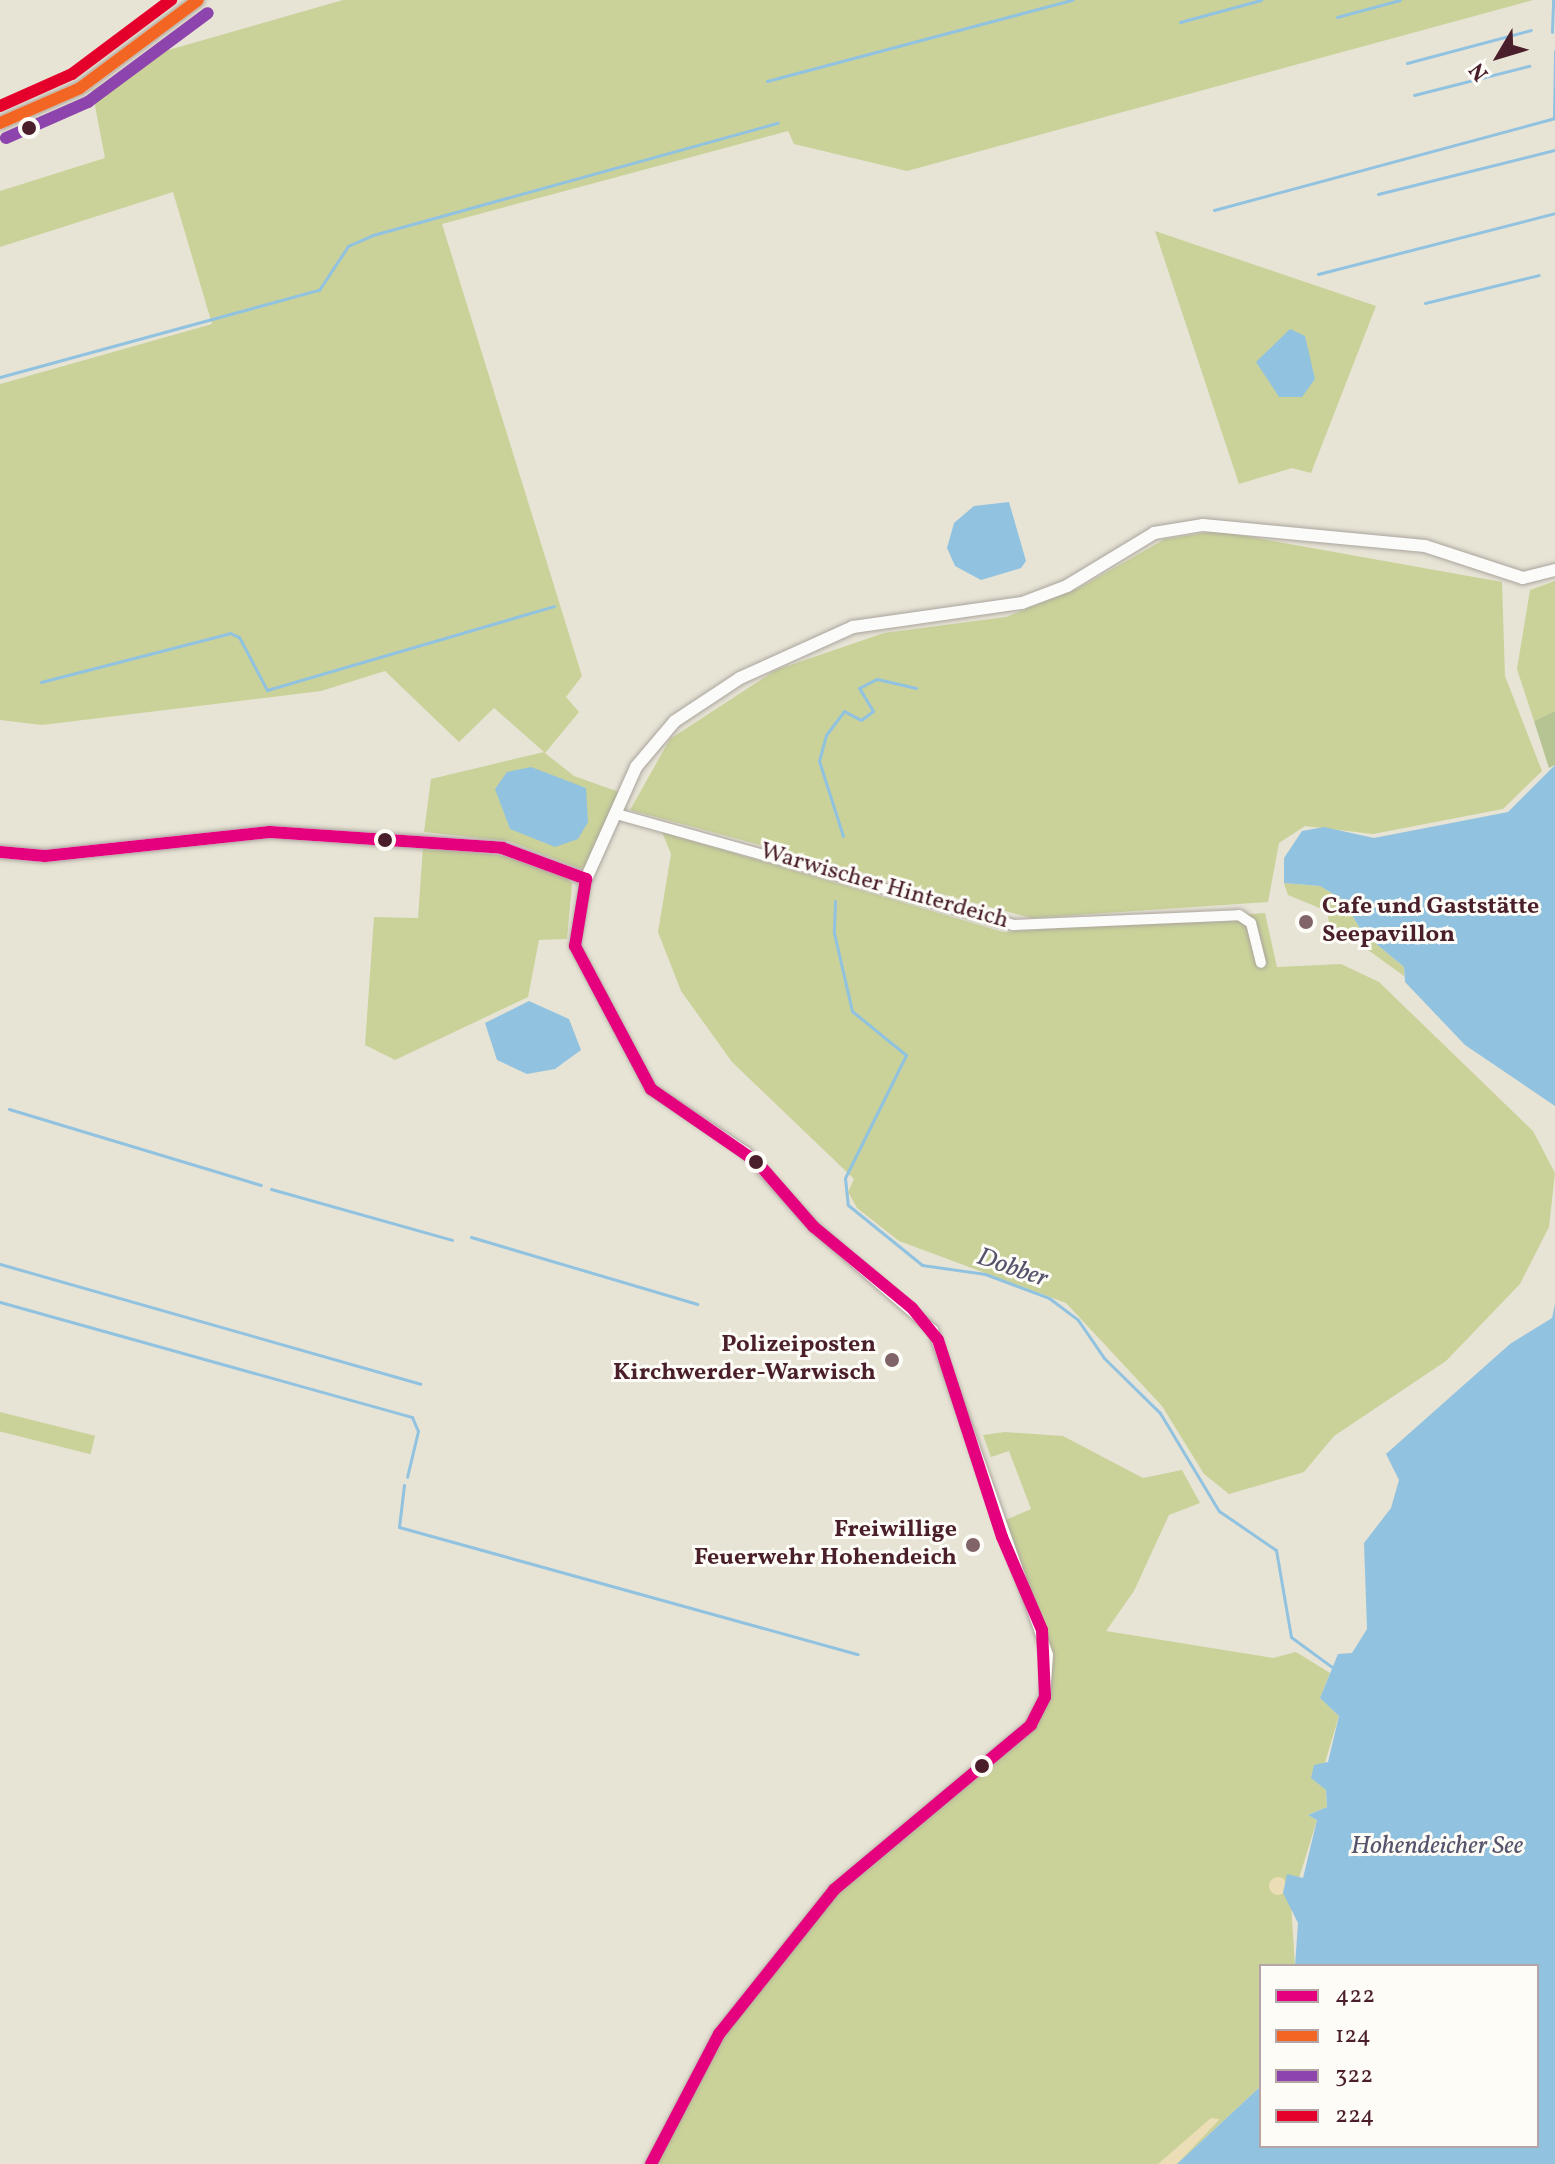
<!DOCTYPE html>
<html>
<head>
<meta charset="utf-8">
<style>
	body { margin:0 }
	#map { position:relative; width:1555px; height:2164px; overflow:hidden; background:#e7e4d6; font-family:Vollkorn,serif }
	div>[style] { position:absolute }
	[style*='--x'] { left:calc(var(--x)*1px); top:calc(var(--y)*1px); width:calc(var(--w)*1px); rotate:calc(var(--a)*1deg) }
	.green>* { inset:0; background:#cad299; transform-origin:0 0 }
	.forest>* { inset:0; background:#b6c493 }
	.sand>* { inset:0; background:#ebdeb7 }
	.round { border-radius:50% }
	.water>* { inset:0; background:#91c2e0 }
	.stream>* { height:3px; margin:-1.5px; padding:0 1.5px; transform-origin:1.5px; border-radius:1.5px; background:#91c2e0 }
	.roads { filter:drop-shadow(0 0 2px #aba49d) drop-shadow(0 0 2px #aba49d) }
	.minor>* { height:10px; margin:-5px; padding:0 5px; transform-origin:5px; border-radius:5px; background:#fbfbf9 }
	.tertiary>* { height:12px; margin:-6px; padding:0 6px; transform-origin:6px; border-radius:6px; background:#fbfbf9 }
	.bus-1>* { height:12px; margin:-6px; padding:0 6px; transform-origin:6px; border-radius:6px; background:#e5007d }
	.bus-2>* { height:12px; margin:-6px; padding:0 6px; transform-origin:6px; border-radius:6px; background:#f26522 }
	.bus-3>* { height:12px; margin:-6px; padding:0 6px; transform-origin:6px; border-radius:6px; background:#8e44ad }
	.bus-4>* { height:12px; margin:-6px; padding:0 6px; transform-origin:6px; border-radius:6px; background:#e4002b }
	.dots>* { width:22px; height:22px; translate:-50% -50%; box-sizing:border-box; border:4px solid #fdfcf7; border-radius:50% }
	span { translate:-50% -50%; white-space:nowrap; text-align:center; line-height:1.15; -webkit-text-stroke:6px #fdfcf7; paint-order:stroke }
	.street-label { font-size:24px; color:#4a1f2b }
	.poi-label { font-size:24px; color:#4a1f2b; font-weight:700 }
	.left { translate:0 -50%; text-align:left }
	.right { translate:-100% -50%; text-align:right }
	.water-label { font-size:26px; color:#56536c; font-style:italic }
	.legend { position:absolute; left:1259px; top:1964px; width:280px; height:184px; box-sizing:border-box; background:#fdfcf7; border:2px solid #b5a4a5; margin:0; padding:10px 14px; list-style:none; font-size:24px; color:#4a1f2b }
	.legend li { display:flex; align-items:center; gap:16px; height:40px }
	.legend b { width:40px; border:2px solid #b5a4a5 }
	.north { position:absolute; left:1459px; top:16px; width:80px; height:80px; -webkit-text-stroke:6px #fdfcf7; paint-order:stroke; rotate:232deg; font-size:22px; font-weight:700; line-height:32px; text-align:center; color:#4a1f2b }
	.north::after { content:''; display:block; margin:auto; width:28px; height:36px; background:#4a1f2b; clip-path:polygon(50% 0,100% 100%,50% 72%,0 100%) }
</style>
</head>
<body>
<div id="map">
	<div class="green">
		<i style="clip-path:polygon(343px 0,1533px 0,907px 171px,794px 144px,788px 131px,442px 224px,582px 676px,566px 697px,579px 712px,545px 753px,574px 776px,622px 793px,587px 867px,579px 868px,509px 841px,424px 832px,431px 779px,544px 752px,494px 708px,459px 742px,385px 671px,321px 691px,42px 725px,0 720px,0 384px,212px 324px,173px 192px,0 247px,0 191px,105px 158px,92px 90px,151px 55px)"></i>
		<i style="clip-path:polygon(1155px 231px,1376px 306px,1311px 473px,1292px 468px,1239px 484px)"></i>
		<i style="clip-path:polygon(1217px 531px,1502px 582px,1505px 676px,1542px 771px,1503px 809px,1373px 834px,1305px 826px,1279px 843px,1268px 902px,1031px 918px,630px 810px,670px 739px,776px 670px,884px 633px,1006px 617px,1079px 588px,1165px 539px)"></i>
		<i style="clip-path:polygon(1555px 581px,1555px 711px,1534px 721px,1517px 669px,1530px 590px)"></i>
		<i style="clip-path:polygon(662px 832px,1003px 932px,1265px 913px,1277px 967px,1341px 964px,1379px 982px,1533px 1131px,1555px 1173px,1549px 1227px,1520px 1284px,1446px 1361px,1334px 1436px,1304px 1472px,1229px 1494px,1204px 1474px,1162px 1406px,1066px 1303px,899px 1241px,857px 1208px,848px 1192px,854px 1179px,732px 1062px,681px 991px,658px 932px,671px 854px)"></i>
		<i style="clip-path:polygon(423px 847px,506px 856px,565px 876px,572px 884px,567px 939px,539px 940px,528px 997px,395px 1060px,365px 1045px,374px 917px,418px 918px)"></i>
		<i style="clip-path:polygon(1284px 883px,1320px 886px,1343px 900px,1362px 932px,1404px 967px,1404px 976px,1329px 922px,1327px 911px,1288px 895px)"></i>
		<i style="left:0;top:1412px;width:98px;height:19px;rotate:14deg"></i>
		<i style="clip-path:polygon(1005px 1432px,1063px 1436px,1143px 1478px,1182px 1470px,1200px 1503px,1169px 1515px,1134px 1591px,1106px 1631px,1273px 1658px,1296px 1652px,1330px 1673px,1320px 1698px,1339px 1716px,1324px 1766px,1327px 1807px,1308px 1815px,1317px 1820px,1291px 1904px,1295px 1966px,1261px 1966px,1261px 2086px,1177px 2164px,657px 2164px,729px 2029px,834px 1898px,1029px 1735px,1048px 1704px,1052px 1650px,1001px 1522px,1031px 1509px,1009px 1451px,991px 1457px,983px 1435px)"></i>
	</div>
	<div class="forest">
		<i style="clip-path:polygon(1555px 711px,1555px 765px,1549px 768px,1534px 721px)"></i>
	</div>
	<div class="sand">
		<i class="round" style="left:1269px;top:1877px;width:18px;height:18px"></i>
		<i style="clip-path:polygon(1211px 2118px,1220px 2119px,1177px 2164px,1158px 2164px)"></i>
	</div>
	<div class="water">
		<i style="clip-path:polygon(1290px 329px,1305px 336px,1315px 379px,1302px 397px,1279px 397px,1256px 362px)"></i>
		<i style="clip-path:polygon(1009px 502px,1026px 561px,1021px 568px,981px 580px,955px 566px,947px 548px,954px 523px,974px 506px)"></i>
		<i style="clip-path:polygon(1555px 765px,1555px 1106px,1465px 1045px,1405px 982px,1404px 967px,1362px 932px,1343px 900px,1320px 886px,1284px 883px,1284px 858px,1302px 831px,1324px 827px,1374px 838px,1508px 812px)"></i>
		<i style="clip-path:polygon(531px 767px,586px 788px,588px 822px,578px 839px,555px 847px,510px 829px,495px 789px,507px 772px)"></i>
		<i style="clip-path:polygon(529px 1001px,569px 1019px,581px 1050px,555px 1069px,527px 1074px,497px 1060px,485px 1023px)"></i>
		<i style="clip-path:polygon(1555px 1304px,1555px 2164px,1177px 2164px,1261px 2086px,1261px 2146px,1537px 2146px,1537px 1966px,1295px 1966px,1298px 1923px,1283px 1893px,1287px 1874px,1303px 1878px,1317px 1820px,1308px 1815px,1327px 1807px,1326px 1790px,1311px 1778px,1314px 1765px,1328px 1762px,1339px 1716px,1320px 1698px,1338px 1654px,1352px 1653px,1367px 1629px,1364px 1543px,1391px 1508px,1399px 1480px,1386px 1454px,1510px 1344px,1552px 1318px)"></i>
	</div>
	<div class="stream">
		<i style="--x:1337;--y:17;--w:65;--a:-15.1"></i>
		<i style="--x:1180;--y:22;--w:84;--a:-15.2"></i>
		<i style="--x:1552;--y:32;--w:32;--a:-88"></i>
		<i style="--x:1407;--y:63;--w:128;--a:-14.9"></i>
		<i style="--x:767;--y:81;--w:316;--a:-14.9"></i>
		<i style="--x:1414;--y:95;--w:119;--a:-14.2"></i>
		<i style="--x:1554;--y:118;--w:67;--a:-89.1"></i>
		<i style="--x:1378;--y:194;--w:182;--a:-14"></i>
		<i style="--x:1214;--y:210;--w:353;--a:-15.1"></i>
		<i style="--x:1318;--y:274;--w:245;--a:-14.4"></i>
		<i style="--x:1425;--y:303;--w:117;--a:-13.8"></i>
		<i style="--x:0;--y:377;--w:331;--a:-15.3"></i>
		<i style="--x:319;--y:290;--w:53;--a:-56.6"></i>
		<i style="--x:348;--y:246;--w:27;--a:-24"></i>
		<i style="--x:373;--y:235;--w:420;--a:-15.5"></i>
		<i style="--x:41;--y:682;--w:195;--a:-14.5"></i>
		<i style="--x:230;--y:633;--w:10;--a:24"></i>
		<i style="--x:239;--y:637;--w:60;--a:62.2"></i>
		<i style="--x:267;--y:690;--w:299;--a:-16.3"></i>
		<i style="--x:843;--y:836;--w:79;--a:-107.7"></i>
		<i style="--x:819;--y:761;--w:27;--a:-75"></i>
		<i style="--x:826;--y:735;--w:30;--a:-53"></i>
		<i style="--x:844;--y:711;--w:19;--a:28"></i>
		<i style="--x:861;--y:720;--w:15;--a:-37"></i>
		<i style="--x:873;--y:711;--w:27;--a:-121"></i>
		<i style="--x:859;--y:688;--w:20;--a:-27"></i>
		<i style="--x:877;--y:679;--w:40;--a:13"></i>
		<i style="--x:835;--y:901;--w:32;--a:92"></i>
		<i style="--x:834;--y:933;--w:80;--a:77"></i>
		<i style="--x:852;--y:1011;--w:70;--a:39.2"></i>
		<i style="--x:906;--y:1055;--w:137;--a:116.4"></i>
		<i style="--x:845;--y:1178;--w:27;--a:84"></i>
		<i style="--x:848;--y:1205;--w:95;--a:39"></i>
		<i style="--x:922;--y:1265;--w:64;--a:8.1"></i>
		<i style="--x:985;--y:1274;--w:68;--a:20.6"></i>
		<i style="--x:1049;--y:1298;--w:36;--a:37"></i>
		<i style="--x:1078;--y:1320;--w:46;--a:55.6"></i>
		<i style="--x:1104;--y:1358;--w:78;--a:44.5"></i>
		<i style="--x:1160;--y:1413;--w:114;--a:59"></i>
		<i style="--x:1219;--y:1511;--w:69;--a:34.4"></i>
		<i style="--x:1276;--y:1550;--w:88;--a:80.2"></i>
		<i style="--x:1291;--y:1637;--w:51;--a:36.2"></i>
		<i style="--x:9;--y:1109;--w:263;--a:16.8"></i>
		<i style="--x:271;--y:1189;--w:188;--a:15.7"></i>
		<i style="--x:471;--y:1237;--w:236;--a:16.5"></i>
		<i style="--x:0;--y:1264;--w:437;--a:15.9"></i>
		<i style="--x:0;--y:1302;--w:428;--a:15.6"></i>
		<i style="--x:412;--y:1417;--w:15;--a:67"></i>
		<i style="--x:418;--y:1431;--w:47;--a:103.4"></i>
		<i style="--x:404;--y:1485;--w:42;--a:96.8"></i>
		<i style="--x:399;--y:1527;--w:476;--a:15.5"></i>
	</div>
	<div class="roads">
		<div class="minor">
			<i style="--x:620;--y:815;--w:408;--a:15.6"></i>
			<i style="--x:1013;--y:925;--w:226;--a:-2.5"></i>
			<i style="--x:1239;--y:915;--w:14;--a:34"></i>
			<i style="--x:1251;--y:923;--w:41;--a:76"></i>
			<i style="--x:586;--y:879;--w:68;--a:99.3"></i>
			<i style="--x:575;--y:946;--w:162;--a:62"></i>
			<i style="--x:651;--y:1089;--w:114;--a:33.6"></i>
			<i style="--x:746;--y:1152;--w:101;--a:47.8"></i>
			<i style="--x:814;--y:1227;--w:157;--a:40.9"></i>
			<i style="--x:933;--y:1330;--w:345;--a:70.5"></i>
			<i style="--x:1048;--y:1655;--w:42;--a:94.1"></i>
			<i style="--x:1045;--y:1697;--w:31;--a:117"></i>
			<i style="--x:1031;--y:1725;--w:257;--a:140.1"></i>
			<i style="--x:834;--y:1890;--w:184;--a:128.6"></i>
			<i style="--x:719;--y:2034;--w:147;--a:117.6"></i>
		</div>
		<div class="tertiary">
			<i style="--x:0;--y:123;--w:87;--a:-23.6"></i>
			<i style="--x:80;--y:88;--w:147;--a:-36.7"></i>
			<i style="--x:0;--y:852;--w:45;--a:5.1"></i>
			<i style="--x:45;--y:856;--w:226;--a:-6.1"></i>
			<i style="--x:270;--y:832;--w:233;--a:3.9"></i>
			<i style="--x:502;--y:848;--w:90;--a:20.3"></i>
			<i style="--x:586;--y:879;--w:123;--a:-65.9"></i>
			<i style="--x:636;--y:767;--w:60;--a:-49.7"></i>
			<i style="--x:675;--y:721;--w:78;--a:-33.5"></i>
			<i style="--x:740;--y:678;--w:124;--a:-24.3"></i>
			<i style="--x:853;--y:627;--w:171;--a:-8.1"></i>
			<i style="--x:1022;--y:603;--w:48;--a:-20.7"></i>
			<i style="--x:1067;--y:586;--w:102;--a:-31.3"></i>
			<i style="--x:1154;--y:533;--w:50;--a:-9.3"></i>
			<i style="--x:1203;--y:525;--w:223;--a:5.4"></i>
			<i style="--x:1425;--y:546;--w:103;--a:18.1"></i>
			<i style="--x:1523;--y:578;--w:33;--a:-14"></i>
		</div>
	</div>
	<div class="bus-1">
		<i style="--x:0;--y:852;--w:45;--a:5.1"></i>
		<i style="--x:45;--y:856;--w:226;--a:-6.1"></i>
		<i style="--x:270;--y:832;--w:233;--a:3.9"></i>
		<i style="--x:502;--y:848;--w:90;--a:20.3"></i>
		<i style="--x:586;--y:879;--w:68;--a:99.3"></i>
		<i style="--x:575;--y:946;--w:162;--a:62"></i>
		<i style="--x:651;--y:1089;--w:129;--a:34.6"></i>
		<i style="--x:757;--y:1162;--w:86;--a:48.8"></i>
		<i style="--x:814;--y:1227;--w:127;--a:39.6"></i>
		<i style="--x:912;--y:1308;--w:41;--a:50.9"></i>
		<i style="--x:938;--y:1340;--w:207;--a:72"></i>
		<i style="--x:1002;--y:1537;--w:101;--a:66.7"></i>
		<i style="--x:1042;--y:1630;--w:67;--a:87.4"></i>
		<i style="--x:1045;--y:1697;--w:31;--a:117"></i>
		<i style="--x:1031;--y:1725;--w:257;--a:140.1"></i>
		<i style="--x:834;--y:1890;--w:184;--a:128.6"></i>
		<i style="--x:719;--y:2034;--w:147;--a:117.6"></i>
	</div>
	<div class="bus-2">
		<i style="--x:0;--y:123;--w:87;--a:-23.6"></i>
		<i style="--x:80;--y:88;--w:147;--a:-36.7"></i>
	</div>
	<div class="bus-3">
		<i style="--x:6;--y:138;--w:90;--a:-23.7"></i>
		<i style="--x:88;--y:102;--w:149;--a:-36.6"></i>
	</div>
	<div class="bus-4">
		<i style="--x:0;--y:106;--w:79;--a:-24"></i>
		<i style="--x:72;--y:74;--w:124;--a:-36.8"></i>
	</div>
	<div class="dots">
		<i style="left:29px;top:128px;background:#4a1f2b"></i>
		<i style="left:385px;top:840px;background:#4a1f2b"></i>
		<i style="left:1306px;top:922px;background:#816467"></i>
		<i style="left:756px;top:1162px;background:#4a1f2b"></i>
		<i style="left:892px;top:1360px;background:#816467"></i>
		<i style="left:973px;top:1545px;background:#816467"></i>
		<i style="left:982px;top:1766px;background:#4a1f2b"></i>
	</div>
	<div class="street-label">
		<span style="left:884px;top:887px;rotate:16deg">Warwischer Hinterdeich</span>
	</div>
	<div class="poi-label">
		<span class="left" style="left:1322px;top:922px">Cafe und Gaststätte<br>Seepavillon</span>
		<span class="right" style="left:876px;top:1360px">Polizeiposten<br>Kirchwerder-Warwisch</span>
		<span class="right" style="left:957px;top:1545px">Freiwillige<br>Feuerwehr Hohendeich</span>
	</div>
	<div class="water-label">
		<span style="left:1012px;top:1269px;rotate:19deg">Dobber</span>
		<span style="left:1437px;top:1847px">Hohendeicher See</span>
	</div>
	<ul class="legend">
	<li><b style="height:10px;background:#e5007d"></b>422</li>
	<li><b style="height:10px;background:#f26522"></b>124</li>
	<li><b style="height:10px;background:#8e44ad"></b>322</li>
	<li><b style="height:10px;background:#e4002b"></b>224</li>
	</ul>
	<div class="north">N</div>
</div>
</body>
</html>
